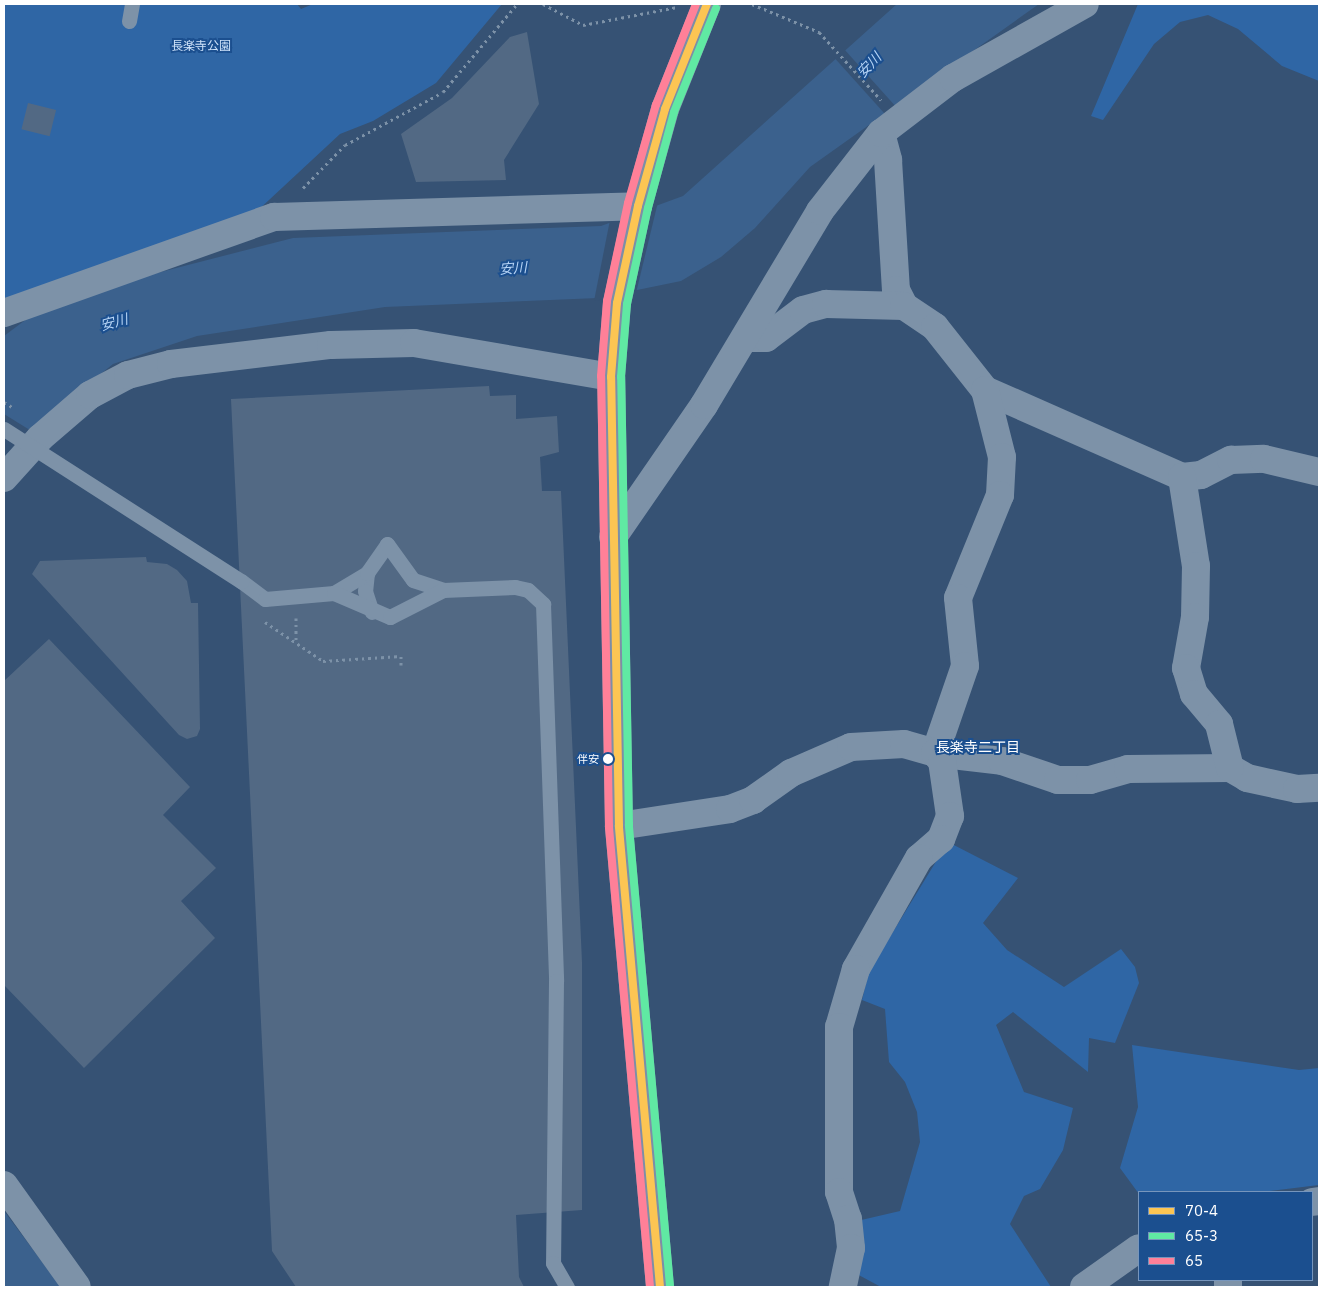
<!DOCTYPE html>
<html>
<head>
<meta charset="utf-8">
<style>
	body { margin:0 }
	#map { position:relative; width:1323px; height:1291px; overflow:hidden; background:#365274; font-family:"IBM Plex Sans","Noto Sans JP",sans-serif }
	div>[style] { position:absolute }
	[style*='--x'] { left:calc(var(--x)*1px); top:calc(var(--y)*1px); width:calc(var(--w)*1px); rotate:calc(var(--a)*1deg) }
	.green>* { inset:0; background:#2f66a5 }
	.water>* { inset:0; background:#3b618d }
	.pier>* { inset:0; background:#365274; transform-origin:0 0 }
	.building>* { inset:0; background:#526984; transform-origin:0 0 }
	.path>* { height:3px; margin-top:-1.5px; transform-origin:0; background:repeating-linear-gradient(90deg,#7d92a8 0 2.5px,transparent 0 6.5px) }
	.lane>* { height:15px; margin:-7.5px; padding:0 7.5px; transform-origin:7.5px; border-radius:7.5px; background:#7d92a8 }
	.street>* { height:28px; margin:-14px; padding:0 14px; transform-origin:14px; border-radius:14px; background:#7d92a8 }
	.primary>* { height:28px; margin:-14px; padding:0 14px; transform-origin:14px; border-radius:14px; background:#7d8ea7 }
	.path-bridge>* { height:3px; margin-top:-1.5px; transform-origin:0; background:repeating-linear-gradient(90deg,#7d92a8 0 2.5px,transparent 0 6.5px) }
	.lane-bridge>* { height:15px; margin:-7.5px; padding:0 7.5px; transform-origin:7.5px; border-radius:7.5px; background:#7d92a8 }
	.bus-1>* { height:8px; margin:-4px; padding:0 4px; transform-origin:4px; border-radius:4px; background:#fcc553 }
	.bus-2>* { height:8px; margin:-4px; padding:0 4px; transform-origin:4px; border-radius:4px; background:#60e9a3 }
	.bus-3>* { height:8px; margin:-4px; padding:0 4px; transform-origin:4px; border-radius:4px; background:#ff8098 }
	.dots>* { width:14px; height:14px; translate:-50% -50%; box-sizing:border-box; border:2px solid #1b4f8f; border-radius:50% }
	span { translate:-50% -50%; white-space:nowrap; text-align:center; line-height:1.15; -webkit-text-stroke:4px #1b4f8f; paint-order:stroke }
	.bus-label { font-size:11px; color:#fff }
	.right { translate:-100% -50%; text-align:right }
	.park-label { font-size:12px; color:#cfe3fa }
	.water-label { font-size:14px; color:#b5d3f5; font-style:italic }
	.neighbourhood-label { font-size:14px; color:#fff }
	.frame { position:absolute; inset:0; border:5px solid #fff; pointer-events:none }
	.legend { position:absolute; left:1138px; top:1191px; width:175px; height:90px; box-sizing:border-box; background:#1b4f8f; border:1px solid #7695bc; margin:0; padding:6px 9px; list-style:none; font-size:15px; color:#fff }
	.legend li { display:flex; align-items:center; gap:10px; height:25px }
	.legend b { width:25px; border:1px solid #7695bc }
</style>
</head>
<body>
<div id="map">
	<div class="green">
		<i style="clip-path:polygon(4px 4px,297px 4px,301px 9px,313px 4px,502px 4px,436px 83px,373px 121px,340px 134px,255px 213px,4px 305px)"></i>
		<i style="clip-path:polygon(1138px 4px,1319px 4px,1319px 81px,1282px 66px,1238px 29px,1208px 15px,1180px 22px,1154px 44px,1103px 120px,1091px 116px)"></i>
		<i style="clip-path:polygon(948px 842px,1018px 878px,983px 923px,1007px 950px,1064px 987px,1121px 949px,1135px 967px,1139px 983px,1115px 1043px,1089px 1038px,1088px 1072px,1013px 1012px,996px 1025px,1024px 1092px,1073px 1108px,1063px 1150px,1040px 1189px,1024px 1196px,1010px 1224px,1051px 1287px,881px 1287px,855px 1273px,857px 1221px,900px 1211px,920px 1142px,917px 1112px,905px 1082px,889px 1062px,885px 1009px,862px 1000px,869px 971px)"></i>
		<i style="clip-path:polygon(1132px 1045px,1299px 1070px,1319px 1068px,1319px 1185px,1262px 1192px,1139px 1194px,1120px 1168px,1138px 1107px)"></i>
	</div>
	<div class="water">
		<i style="clip-path:polygon(897px 4px,1039px 4px,810px 167px,755px 228px,721px 257px,681px 281px,598px 298px,385px 307px,197px 336px,113px 364px,4px 452px,4px 336px,28px 318px,114px 284px,293px 238px,601px 226px,683px 196px)"></i>
		<i style="clip-path:polygon(4px 1211px,61px 1287px,4px 1287px)"></i>
	</div>
	<div class="pier">
		<i style="left:844px;top:49px;width:77px;height:13px;rotate:48deg"></i>
		<i style="clip-path:polygon(658px 202px,636px 293px,594px 301px,610px 220px)"></i>
		<i style="clip-path:polygon(4px 414px,33px 432px,4px 455px)"></i>
	</div>
	<div class="building">
		<i style="clip-path:polygon(527px 32px,539px 104px,504px 160px,506px 180px,416px 182px,401px 134px,452px 98px,510px 37px)"></i>
		<i style="left:28px;top:103px;width:29px;height:27px;rotate:14deg"></i>
		<i style="clip-path:polygon(489px 386px,490px 396px,516px 395px,516px 419px,557px 416px,559px 452px,540px 457px,542px 491px,561px 491px,582px 962px,582px 1210px,516px 1215px,519px 1277px,524px 1287px,296px 1287px,272px 1251px,231px 399px)"></i>
		<i style="clip-path:polygon(146px 557px,147px 562px,167px 564px,177px 570px,187px 581px,191px 603px,198px 603px,200px 729px,197px 736px,187px 739px,179px 735px,32px 574px,40px 561px)"></i>
		<i style="clip-path:polygon(49px 639px,190px 787px,163px 815px,216px 868px,181px 901px,215px 938px,84px 1068px,4px 985px,4px 681px)"></i>
	</div>
	<div class="path">
		<i style="--x:543;--y:4;--w:45;--a:27.7"></i>
		<i style="--x:583;--y:25;--w:96;--a:-10.8"></i>
		<i style="--x:752;--y:4;--w:73;--a:22.7"></i>
		<i style="--x:819;--y:32;--w:92;--a:47.6"></i>
		<i style="--x:303;--y:188;--w:60;--a:-45.7"></i>
		<i style="--x:345;--y:145;--w:111;--a:-28.4"></i>
		<i style="--x:443;--y:92;--w:115;--a:-49.9"></i>
		<i style="--x:296;--y:618;--w:25;--a:90"></i>
		<i style="--x:265;--y:622;--w:70;--a:33.9"></i>
		<i style="--x:323;--y:661;--w:78;--a:-3.7"></i>
		<i style="--x:401;--y:656;--w:9;--a:90"></i>
	</div>
	<div class="lane">
		<i style="--x:129;--y:21;--w:17;--a:-80"></i>
		<i style="--x:367;--y:573;--w:18;--a:96"></i>
		<i style="--x:365;--y:591;--w:22;--a:72"></i>
		<i style="--x:241;--y:581;--w:30;--a:37"></i>
		<i style="--x:265;--y:599;--w:69;--a:-5"></i>
		<i style="--x:334;--y:593;--w:39;--a:-31"></i>
		<i style="--x:367;--y:573;--w:35;--a:-55"></i>
		<i style="--x:387;--y:544;--w:44;--a:54.2"></i>
		<i style="--x:413;--y:580;--w:32;--a:18"></i>
		<i style="--x:443;--y:590;--w:72;--a:-2.4"></i>
		<i style="--x:515;--y:587;--w:13;--a:13"></i>
		<i style="--x:528;--y:590;--w:21;--a:43"></i>
		<i style="--x:543;--y:604;--w:377;--a:88"></i>
		<i style="--x:556;--y:981;--w:282;--a:90.6"></i>
		<i style="--x:553;--y:1263;--w:28;--a:60"></i>
		<i style="--x:334;--y:593;--w:61;--a:23.2"></i>
		<i style="--x:390;--y:617;--w:59;--a:-27"></i>
	</div>
	<div class="street">
		<i style="--x:881;--y:133;--w:28;--a:75"></i>
		<i style="--x:888;--y:160;--w:130;--a:86.5"></i>
		<i style="--x:896;--y:290;--w:18;--a:63"></i>
		<i style="--x:4;--y:313;--w:287;--a:-19.6"></i>
		<i style="--x:274;--y:217;--w:364;--a:-1.7"></i>
		<i style="--x:746;--y:338;--w:20;--a:0"></i>
		<i style="--x:766;--y:338;--w:46;--a:-37.1"></i>
		<i style="--x:803;--y:310;--w:24;--a:-15"></i>
		<i style="--x:826;--y:304;--w:78;--a:1.5"></i>
		<i style="--x:904;--y:306;--w:37;--a:34"></i>
		<i style="--x:935;--y:327;--w:80;--a:51.6"></i>
		<i style="--x:985;--y:390;--w:215;--a:23.8"></i>
		<i style="--x:1182;--y:477;--w:19;--a:-6"></i>
		<i style="--x:1201;--y:475;--w:34;--a:-27"></i>
		<i style="--x:1231;--y:460;--w:33;--a:-2"></i>
		<i style="--x:1264;--y:459;--w:57;--a:13.3"></i>
		<i style="--x:985;--y:390;--w:69;--a:75.8"></i>
		<i style="--x:1002;--y:457;--w:38;--a:93"></i>
		<i style="--x:1000;--y:495;--w:111;--a:112.2"></i>
		<i style="--x:958;--y:598;--w:68;--a:84.1"></i>
		<i style="--x:965;--y:666;--w:92;--a:109"></i>
		<i style="--x:935;--y:753;--w:67;--a:6.8"></i>
		<i style="--x:1002;--y:761;--w:59;--a:18.7"></i>
		<i style="--x:1058;--y:780;--w:32;--a:0"></i>
		<i style="--x:1090;--y:780;--w:40;--a:-16"></i>
		<i style="--x:1128;--y:769;--w:102;--a:-0.6"></i>
		<i style="--x:1230;--y:768;--w:20;--a:30"></i>
		<i style="--x:1247;--y:778;--w:51;--a:12.4"></i>
		<i style="--x:1297;--y:789;--w:22;--a:-3"></i>
		<i style="--x:1182;--y:477;--w:90;--a:81.1"></i>
		<i style="--x:1196;--y:566;--w:51;--a:91.1"></i>
		<i style="--x:1195;--y:617;--w:52;--a:100"></i>
		<i style="--x:1186;--y:668;--w:27;--a:73"></i>
		<i style="--x:1194;--y:694;--w:39;--a:50"></i>
		<i style="--x:1219;--y:724;--w:45;--a:76"></i>
		<i style="--x:4;--y:478;--w:54;--a:-48"></i>
		<i style="--x:40;--y:438;--w:66;--a:-40.7"></i>
		<i style="--x:90;--y:395;--w:43;--a:-27.8"></i>
		<i style="--x:128;--y:375;--w:44;--a:-14.3"></i>
		<i style="--x:171;--y:364;--w:161;--a:-6.8"></i>
		<i style="--x:331;--y:345;--w:83;--a:-1.4"></i>
		<i style="--x:414;--y:343;--w:200;--a:9.8"></i>
		<i style="--x:613;--y:537;--w:160;--a:-55.4"></i>
		<i style="--x:704;--y:405;--w:226;--a:-59.1"></i>
		<i style="--x:820;--y:211;--w:99;--a:-52"></i>
		<i style="--x:881;--y:133;--w:91;--a:-37.4"></i>
		<i style="--x:953;--y:78;--w:151;--a:-29.3"></i>
		<i style="--x:619;--y:826;--w:112;--a:-8.7"></i>
		<i style="--x:730;--y:809;--w:25;--a:-21"></i>
		<i style="--x:753;--y:800;--w:47;--a:-35.4"></i>
		<i style="--x:791;--y:773;--w:65;--a:-23.4"></i>
		<i style="--x:851;--y:747;--w:53;--a:-3.2"></i>
		<i style="--x:904;--y:744;--w:32;--a:16"></i>
		<i style="--x:935;--y:753;--w:11;--a:49"></i>
		<i style="--x:942;--y:761;--w:56;--a:81.7"></i>
		<i style="--x:950;--y:816;--w:25;--a:111"></i>
		<i style="--x:941;--y:839;--w:29;--a:139"></i>
		<i style="--x:919;--y:858;--w:128;--a:119.6"></i>
		<i style="--x:856;--y:969;--w:60;--a:106.3"></i>
		<i style="--x:839;--y:1027;--w:165;--a:90"></i>
		<i style="--x:839;--y:1192;--w:28;--a:72"></i>
		<i style="--x:848;--y:1219;--w:29;--a:84"></i>
		<i style="--x:851;--y:1248;--w:40;--a:102"></i>
		<i style="--x:4;--y:1185;--w:125;--a:54.4"></i>
		<i style="--x:1312;--y:1202;--w:7;--a:-8"></i>
		<i style="--x:1084;--y:1287;--w:67;--a:-35.3"></i>
		<i style="--x:1228;--y:1287;--w:7;--a:-90"></i>
	</div>
	<div class="primary">
		<i style="--x:660;--y:1287;--w:463;--a:-95.1"></i>
		<i style="--x:619;--y:826;--w:449;--a:-91"></i>
		<i style="--x:611;--y:377;--w:74;--a:-85.4"></i>
		<i style="--x:617;--y:303;--w:99;--a:-77.8"></i>
		<i style="--x:638;--y:206;--w:101;--a:-74.4"></i>
		<i style="--x:665;--y:109;--w:113;--a:-68.2"></i>
	</div>
	<div class="path-bridge">
		<i style="--x:4;--y:402;--w:9;--a:32"></i>
	</div>
	<div class="lane-bridge">
		<i style="--x:4;--y:429;--w:282;--a:32.7"></i>
	</div>
	<div class="bus-1">
		<i style="--x:660;--y:1287;--w:463;--a:-95.1"></i>
		<i style="--x:619;--y:826;--w:449;--a:-91"></i>
		<i style="--x:611;--y:377;--w:74;--a:-85.4"></i>
		<i style="--x:617;--y:303;--w:99;--a:-77.8"></i>
		<i style="--x:638;--y:206;--w:101;--a:-74.4"></i>
		<i style="--x:665;--y:109;--w:113;--a:-68.2"></i>
	</div>
	<div class="bus-2">
		<i style="--x:670;--y:1286;--w:463;--a:-95.1"></i>
		<i style="--x:629;--y:825;--w:448;--a:-91"></i>
		<i style="--x:621;--y:377;--w:73;--a:-85.3"></i>
		<i style="--x:627;--y:304;--w:98;--a:-77.7"></i>
		<i style="--x:648;--y:208;--w:99;--a:-74.8"></i>
		<i style="--x:674;--y:112;--w:112;--a:-68"></i>
	</div>
	<div class="bus-3">
		<i style="--x:650;--y:1287;--w:462;--a:-95.1"></i>
		<i style="--x:609;--y:827;--w:451;--a:-91"></i>
		<i style="--x:601;--y:376;--w:75;--a:-85.4"></i>
		<i style="--x:607;--y:301;--w:100;--a:-77.9"></i>
		<i style="--x:628;--y:203;--w:102;--a:-74.1"></i>
		<i style="--x:656;--y:105;--w:109;--a:-68.4"></i>
	</div>
	<div class="dots">
		<i style="left:608px;top:759px;background:#fff"></i>
	</div>
	<div class="bus-label">
		<span class="right" style="left:599px;top:759px">伴安</span>
	</div>
	<div class="park-label">
		<span style="left:201px;top:46px">長楽寺公園</span>
	</div>
	<div class="water-label">
		<span style="left:869px;top:65px;rotate:-47deg">安川</span>
		<span style="left:513px;top:268px;rotate:-4deg">安川</span>
		<span style="left:114px;top:322px;rotate:-15deg">安川</span>
	</div>
	<div class="neighbourhood-label">
		<span style="left:978px;top:747px">長楽寺二丁目</span>
	</div>
	<div class="frame"></div>
	<ul class="legend">
	<li><b style="height:6px;background:#fcc553"></b>70-4</li>
	<li><b style="height:6px;background:#60e9a3"></b>65-3</li>
	<li><b style="height:6px;background:#ff8098"></b>65</li>
	</ul>
</div>
</body>
</html>
